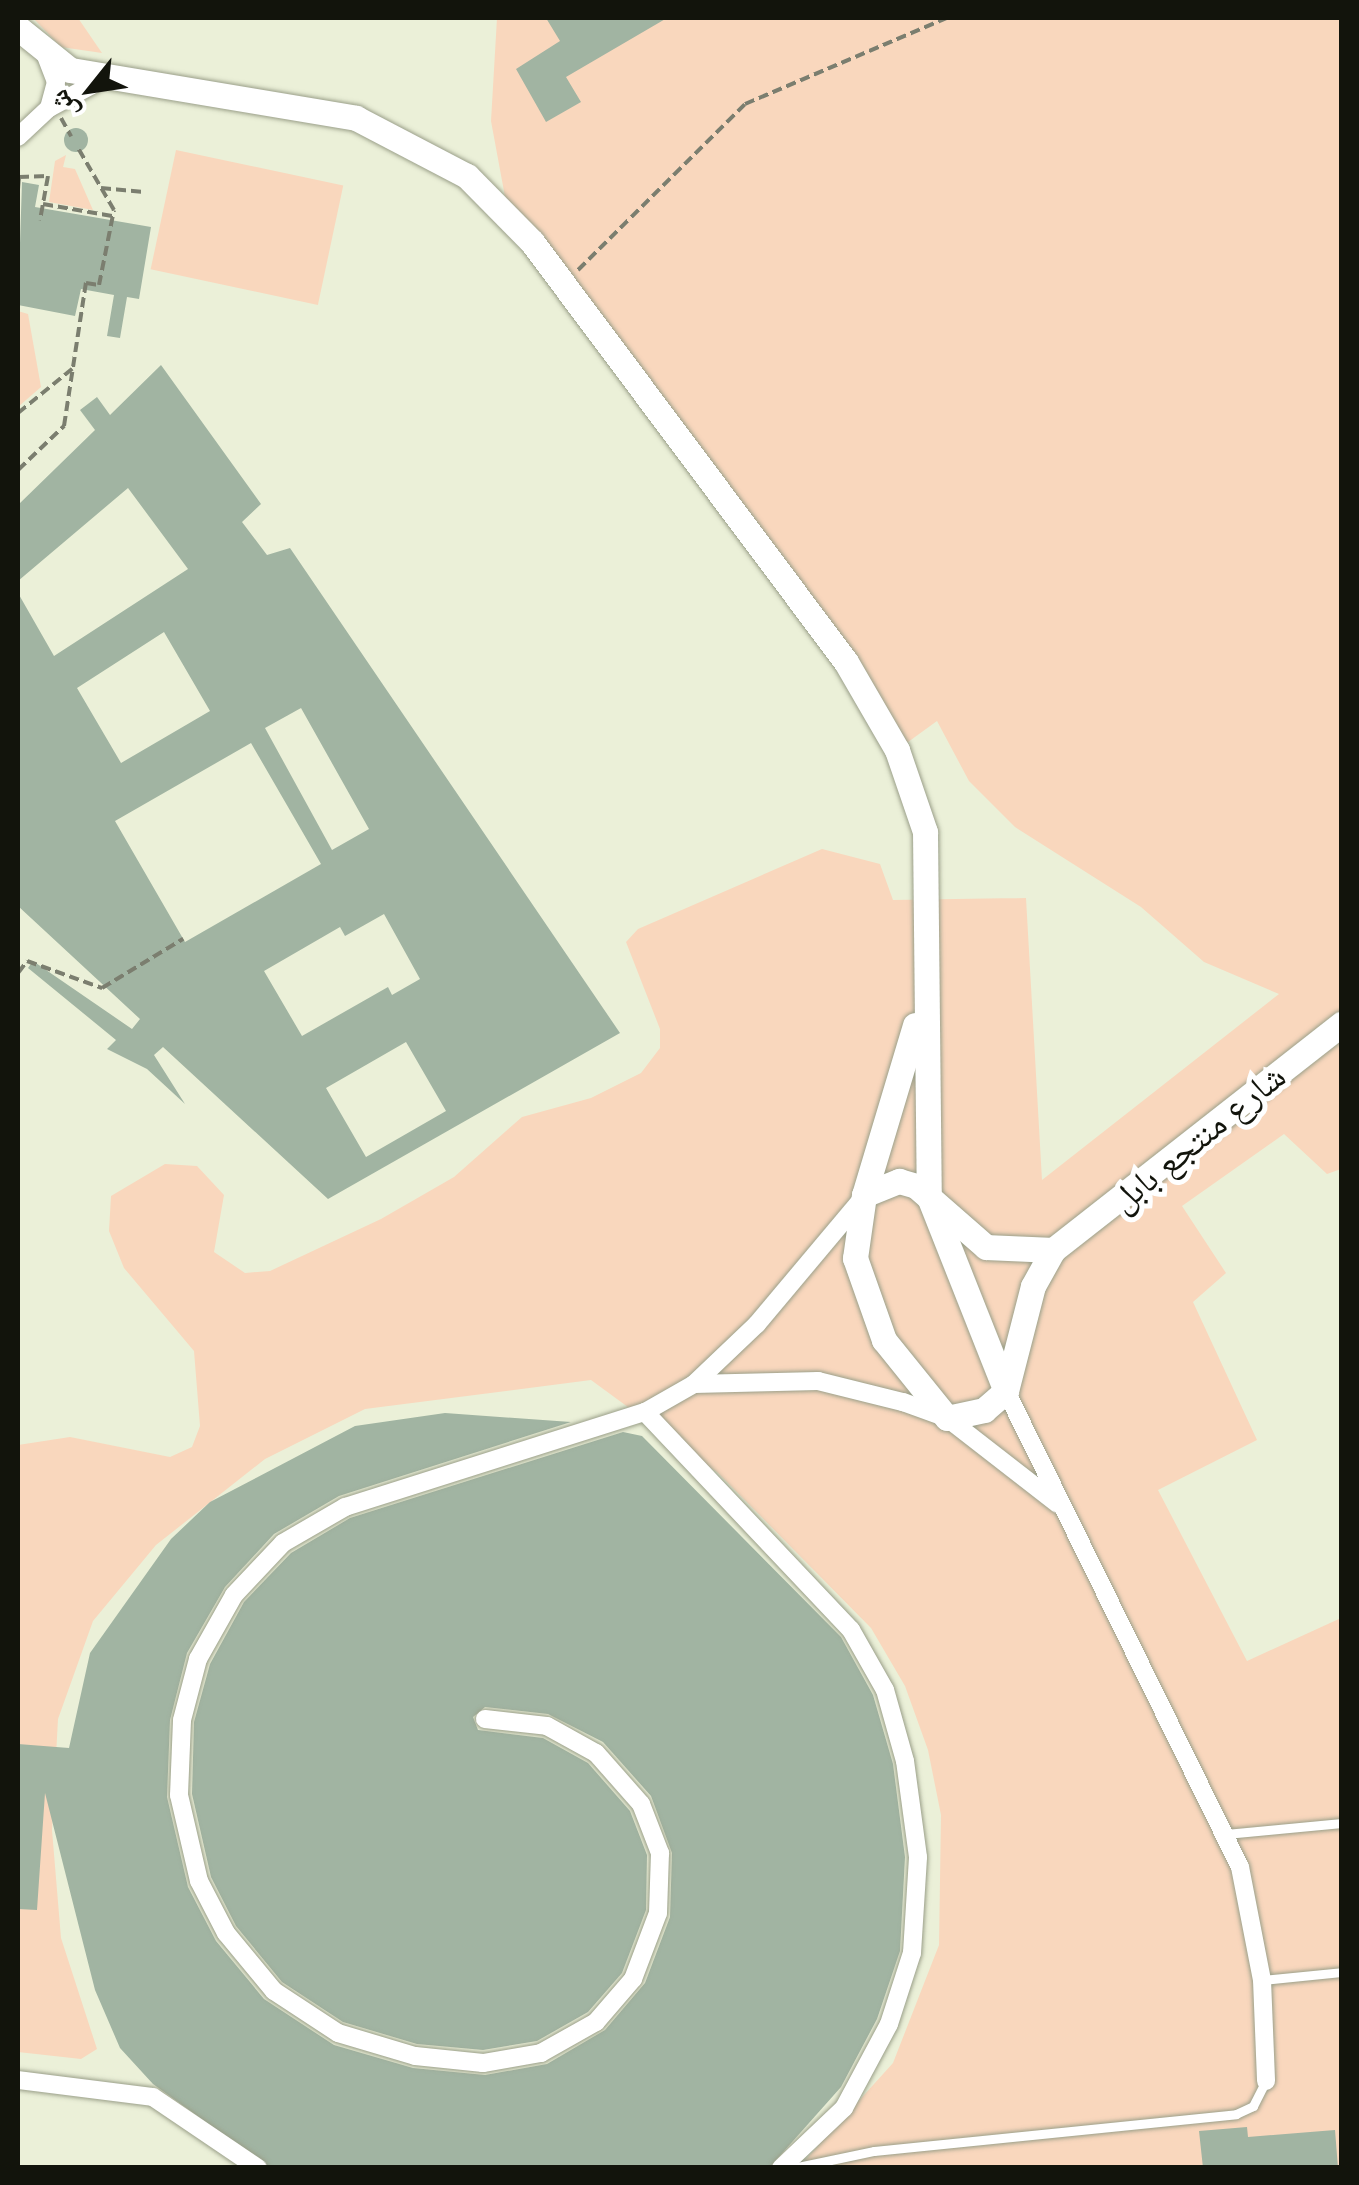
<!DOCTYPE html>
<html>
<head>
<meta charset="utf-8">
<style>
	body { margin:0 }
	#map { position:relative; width:1359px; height:2185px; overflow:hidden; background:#ebf0d8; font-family:Raleway,"Noto Naskh Arabic",sans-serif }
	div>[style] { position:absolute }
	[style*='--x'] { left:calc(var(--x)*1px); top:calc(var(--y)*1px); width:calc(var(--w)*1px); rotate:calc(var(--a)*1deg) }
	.green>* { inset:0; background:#f9d7bd; transform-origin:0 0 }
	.building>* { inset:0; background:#a1b4a2 }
	.round { border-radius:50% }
	.path>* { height:4px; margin-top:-2px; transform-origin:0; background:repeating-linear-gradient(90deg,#7b7e6f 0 10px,transparent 0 15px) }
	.roads { filter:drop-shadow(0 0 2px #9a9f89) drop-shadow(0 0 2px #9a9f89) }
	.lane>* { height:9px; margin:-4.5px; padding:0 4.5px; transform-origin:4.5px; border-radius:4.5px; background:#fff }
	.street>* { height:18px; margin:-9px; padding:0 9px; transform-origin:9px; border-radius:9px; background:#fff }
	.secondary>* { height:25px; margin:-12.5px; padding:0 12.5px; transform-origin:12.5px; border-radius:12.5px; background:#fff }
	span { translate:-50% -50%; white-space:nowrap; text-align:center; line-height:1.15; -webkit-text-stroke:10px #fff; paint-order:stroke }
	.street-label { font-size:35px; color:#12140c }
	.frame { position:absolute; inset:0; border:20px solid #12140c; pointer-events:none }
	.north { position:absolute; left:40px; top:40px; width:100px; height:100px; -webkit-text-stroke:8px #fff; paint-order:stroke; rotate:240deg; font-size:28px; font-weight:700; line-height:40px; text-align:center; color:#12140c }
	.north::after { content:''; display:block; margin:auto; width:35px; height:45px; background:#12140c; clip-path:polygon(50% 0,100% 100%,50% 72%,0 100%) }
</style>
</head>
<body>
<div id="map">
	<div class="green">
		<i style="clip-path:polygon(33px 18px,78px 18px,102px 53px,61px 47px)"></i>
		<i style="clip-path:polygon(497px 18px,1341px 18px,1341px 1169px,1327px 1174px,1284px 1134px,1182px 1206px,1226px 1273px,1193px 1302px,1257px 1440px,1158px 1490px,1247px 1661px,1341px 1618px,1341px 2167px,799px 2167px,893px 2063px,939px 1945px,941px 1815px,928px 1750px,905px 1686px,871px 1628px,718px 1473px,591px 1380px,365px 1409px,265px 1459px,156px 1545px,93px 1621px,58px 1719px,52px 1830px,61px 1938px,97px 2049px,81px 2059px,18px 2052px,18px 1445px,70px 1437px,170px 1457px,192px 1447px,200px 1426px,194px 1351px,124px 1268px,109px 1231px,111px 1196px,165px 1164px,197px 1166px,224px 1195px,214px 1252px,245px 1273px,270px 1271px,381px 1219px,454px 1177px,522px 1117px,591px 1098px,641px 1073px,660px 1048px,660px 1029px,626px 942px,638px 929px,822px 849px,880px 864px,893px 900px,1026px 898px,1042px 1180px,1279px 994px,1204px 962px,1141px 907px,1015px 827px,969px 781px,937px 721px,897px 750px,508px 213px,491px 121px)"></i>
		<i style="left:176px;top:150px;width:171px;height:122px;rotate:12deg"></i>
		<i style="clip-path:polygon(66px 155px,63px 167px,75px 169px,93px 210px,49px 202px,55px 161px)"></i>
		<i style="clip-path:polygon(18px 311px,28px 314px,41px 387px,18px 407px)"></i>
	</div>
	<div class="building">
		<i style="clip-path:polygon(546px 18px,667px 18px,566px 77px,581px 102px,546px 122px,516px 69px,560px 41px)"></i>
		<i class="round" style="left:64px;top:128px;width:24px;height:24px"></i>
		<i style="clip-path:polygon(22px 182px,39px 185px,35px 207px,151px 227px,139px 299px,127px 297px,120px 338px,107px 336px,114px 295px,81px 289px,75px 316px,18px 305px)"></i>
		<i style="clip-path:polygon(evenodd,161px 365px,261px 504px,242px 522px,267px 555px,290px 548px,620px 1033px,328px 1199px,163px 1047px,154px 1055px,185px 1104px,147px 1069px,107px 1049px,116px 1040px,28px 968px,33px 961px,132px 1029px,140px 1019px,18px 906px,18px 593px,54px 656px,188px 569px,128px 488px,18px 581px,18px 505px,95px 430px,80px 410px,97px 397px,110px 415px,161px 365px,164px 632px,210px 711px,121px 763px,77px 688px,164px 632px,161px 365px,301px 708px,369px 829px,332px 850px,265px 728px,301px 708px,161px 365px,251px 743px,321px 864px,185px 942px,115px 821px,251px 743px,161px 365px,384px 914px,420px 979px,392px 995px,388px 987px,302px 1036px,264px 971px,340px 927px,345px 936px,384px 914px,161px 365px,406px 1042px,446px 1111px,366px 1157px,326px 1088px,406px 1042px)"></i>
		<i style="clip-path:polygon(445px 1413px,571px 1422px,339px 1496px,274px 1534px,225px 1587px,187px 1653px,170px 1720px,167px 1797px,188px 1887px,216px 1941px,264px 1999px,334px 2045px,413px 2068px,485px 2075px,547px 2064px,605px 2030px,645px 1983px,670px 1917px,672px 1853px,651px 1796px,603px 1742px,548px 1714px,485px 1707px,473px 1717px,478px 1730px,543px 1738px,588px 1763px,630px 1811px,647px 1855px,646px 1910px,622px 1973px,588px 2012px,537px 2041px,483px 2050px,417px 2044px,343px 2022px,282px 1982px,236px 1926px,211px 1877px,192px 1794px,194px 1722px,210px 1664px,244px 1602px,291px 1553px,350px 1518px,623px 1432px,642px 1436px,841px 1637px,873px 1695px,893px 1764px,905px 1857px,900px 1951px,877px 2019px,841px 2087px,769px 2168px,270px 2168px,153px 2084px,120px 2048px,95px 1990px,45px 1793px,37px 1910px,18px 1909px,18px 1744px,69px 1748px,90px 1653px,171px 1539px,210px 1502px,355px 1426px)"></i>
		<i style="clip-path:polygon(1247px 2127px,1248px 2137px,1335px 2130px,1338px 2168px,1203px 2168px,1199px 2131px)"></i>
	</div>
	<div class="path">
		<i style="--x:61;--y:118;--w:21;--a:61"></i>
		<i style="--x:101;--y:188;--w:43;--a:5.3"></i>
		<i style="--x:18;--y:189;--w:12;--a:-85"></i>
		<i style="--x:19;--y:177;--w:29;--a:-2"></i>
		<i style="--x:48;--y:176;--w:45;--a:100.3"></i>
		<i style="--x:43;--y:204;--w:70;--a:9.9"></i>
		<i style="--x:578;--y:270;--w:235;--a:-44.8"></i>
		<i style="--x:745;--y:104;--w:220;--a:-23.1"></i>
		<i style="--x:18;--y:413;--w:70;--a:-39.2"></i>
		<i style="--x:18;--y:470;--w:64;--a:-43.7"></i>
		<i style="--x:64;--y:426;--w:145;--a:-81.3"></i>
		<i style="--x:86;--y:283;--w:13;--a:9"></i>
		<i style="--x:99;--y:285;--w:76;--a:-78.7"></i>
		<i style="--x:114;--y:210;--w:72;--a:-120.1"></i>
		<i style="--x:18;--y:973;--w:15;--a:-53"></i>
		<i style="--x:27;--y:961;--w:80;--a:19.8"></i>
		<i style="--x:102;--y:988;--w:95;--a:-31.2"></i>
	</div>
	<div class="roads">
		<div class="lane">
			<i style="--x:1225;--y:1834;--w:118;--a:-5.4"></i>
			<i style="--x:1262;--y:1980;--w:80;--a:-5.7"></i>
			<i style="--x:793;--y:2168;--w:83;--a:-11.9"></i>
			<i style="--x:874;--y:2151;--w:364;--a:-5.8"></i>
			<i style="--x:1236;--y:2114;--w:19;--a:-25"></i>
			<i style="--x:1253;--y:2106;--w:28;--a:-63"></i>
		</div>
		<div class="street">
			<i style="--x:46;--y:56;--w:28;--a:69"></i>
			<i style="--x:56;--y:82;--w:27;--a:105"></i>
			<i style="--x:18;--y:137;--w:42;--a:-43.1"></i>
			<i style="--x:49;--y:108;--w:64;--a:-28.2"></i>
			<i style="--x:694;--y:1384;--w:124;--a:-1.4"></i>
			<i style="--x:818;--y:1381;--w:88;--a:13.9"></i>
			<i style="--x:903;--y:1402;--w:47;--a:20"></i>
			<i style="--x:947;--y:1418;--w:140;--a:37.8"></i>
			<i style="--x:1006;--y:1391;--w:530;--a:63.82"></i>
			<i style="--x:1240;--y:1867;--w:115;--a:79"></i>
			<i style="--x:1262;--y:1980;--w:101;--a:87.7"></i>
			<i style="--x:485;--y:1719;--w:62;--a:6.4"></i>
			<i style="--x:547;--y:1726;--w:56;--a:28.9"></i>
			<i style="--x:596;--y:1753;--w:68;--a:48.6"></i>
			<i style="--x:641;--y:1804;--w:53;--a:68.8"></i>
			<i style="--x:660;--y:1853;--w:60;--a:91.9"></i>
			<i style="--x:658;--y:1913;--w:71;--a:110.7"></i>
			<i style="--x:633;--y:1979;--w:57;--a:130.7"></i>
			<i style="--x:596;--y:2022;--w:63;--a:150.6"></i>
			<i style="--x:541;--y:2053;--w:59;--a:170.2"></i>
			<i style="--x:483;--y:2063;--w:68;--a:-174.1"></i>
			<i style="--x:415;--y:2056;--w:80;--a:-163.4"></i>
			<i style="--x:338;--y:2033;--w:77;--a:-146.7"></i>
			<i style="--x:274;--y:1991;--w:75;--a:-129.6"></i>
			<i style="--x:226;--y:1933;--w:59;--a:-117.4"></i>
			<i style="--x:199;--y:1881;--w:88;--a:-103.1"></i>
			<i style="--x:179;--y:1795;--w:75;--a:-87.7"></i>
			<i style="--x:182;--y:1720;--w:63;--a:-75.3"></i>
			<i style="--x:198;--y:1659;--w:73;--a:-60.6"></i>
			<i style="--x:234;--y:1595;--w:71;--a:-46.7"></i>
			<i style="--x:283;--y:1543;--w:72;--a:-30.1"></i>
			<i style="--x:345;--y:1507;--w:315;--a:-17.6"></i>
			<i style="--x:18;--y:2080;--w:136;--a:7.2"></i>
			<i style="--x:153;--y:2097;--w:127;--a:34.1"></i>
			<i style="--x:781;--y:2168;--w:87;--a:-43.6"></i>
			<i style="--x:844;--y:2108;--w:95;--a:-61.8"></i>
			<i style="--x:889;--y:2024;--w:75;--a:-72.1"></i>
			<i style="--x:912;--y:1953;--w:96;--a:-86.4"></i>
			<i style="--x:918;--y:1857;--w:97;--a:-97.7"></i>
			<i style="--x:905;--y:1761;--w:74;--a:-105.7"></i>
			<i style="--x:885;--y:1690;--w:69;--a:-119.5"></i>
			<i style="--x:851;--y:1630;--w:300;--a:-133.4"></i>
			<i style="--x:645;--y:1412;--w:56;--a:-29.7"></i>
			<i style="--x:694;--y:1384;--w:87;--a:-43.6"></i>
			<i style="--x:757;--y:1324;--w:162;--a:-50"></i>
		</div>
		<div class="secondary">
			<i style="--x:18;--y:28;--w:67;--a:38.9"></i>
			<i style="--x:70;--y:70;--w:290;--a:9.5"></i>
			<i style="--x:356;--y:118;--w:125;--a:27.6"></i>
			<i style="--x:467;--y:176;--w:93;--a:45.4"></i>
			<i style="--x:532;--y:242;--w:524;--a:53.22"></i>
			<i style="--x:846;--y:662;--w:102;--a:59.9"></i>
			<i style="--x:897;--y:750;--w:87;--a:71.1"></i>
			<i style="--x:925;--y:832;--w:365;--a:89.4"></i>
			<i style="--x:929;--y:1197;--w:209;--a:68.4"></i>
			<i style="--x:915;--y:1025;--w:177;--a:106.7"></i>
			<i style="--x:864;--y:1195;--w:64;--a:98.1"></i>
			<i style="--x:855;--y:1258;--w:87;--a:70.5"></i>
			<i style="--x:884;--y:1340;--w:100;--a:51.1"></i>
			<i style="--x:947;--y:1418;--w:38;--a:-12"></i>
			<i style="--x:984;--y:1410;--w:29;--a:-41"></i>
			<i style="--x:1006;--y:1391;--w:108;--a:-75.6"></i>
			<i style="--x:1033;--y:1286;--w:41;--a:-60.9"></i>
			<i style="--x:1053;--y:1250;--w:367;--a:-38.1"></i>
			<i style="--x:864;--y:1195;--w:38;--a:-22"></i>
			<i style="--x:899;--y:1181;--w:18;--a:16"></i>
			<i style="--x:916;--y:1186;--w:93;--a:41.1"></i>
			<i style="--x:986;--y:1247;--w:67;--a:2.6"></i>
		</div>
	</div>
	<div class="street-label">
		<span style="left:1198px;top:1138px;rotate:-39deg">شارع منتجع بابل</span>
	</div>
	<div class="frame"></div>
	<div class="north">ش</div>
</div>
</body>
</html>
